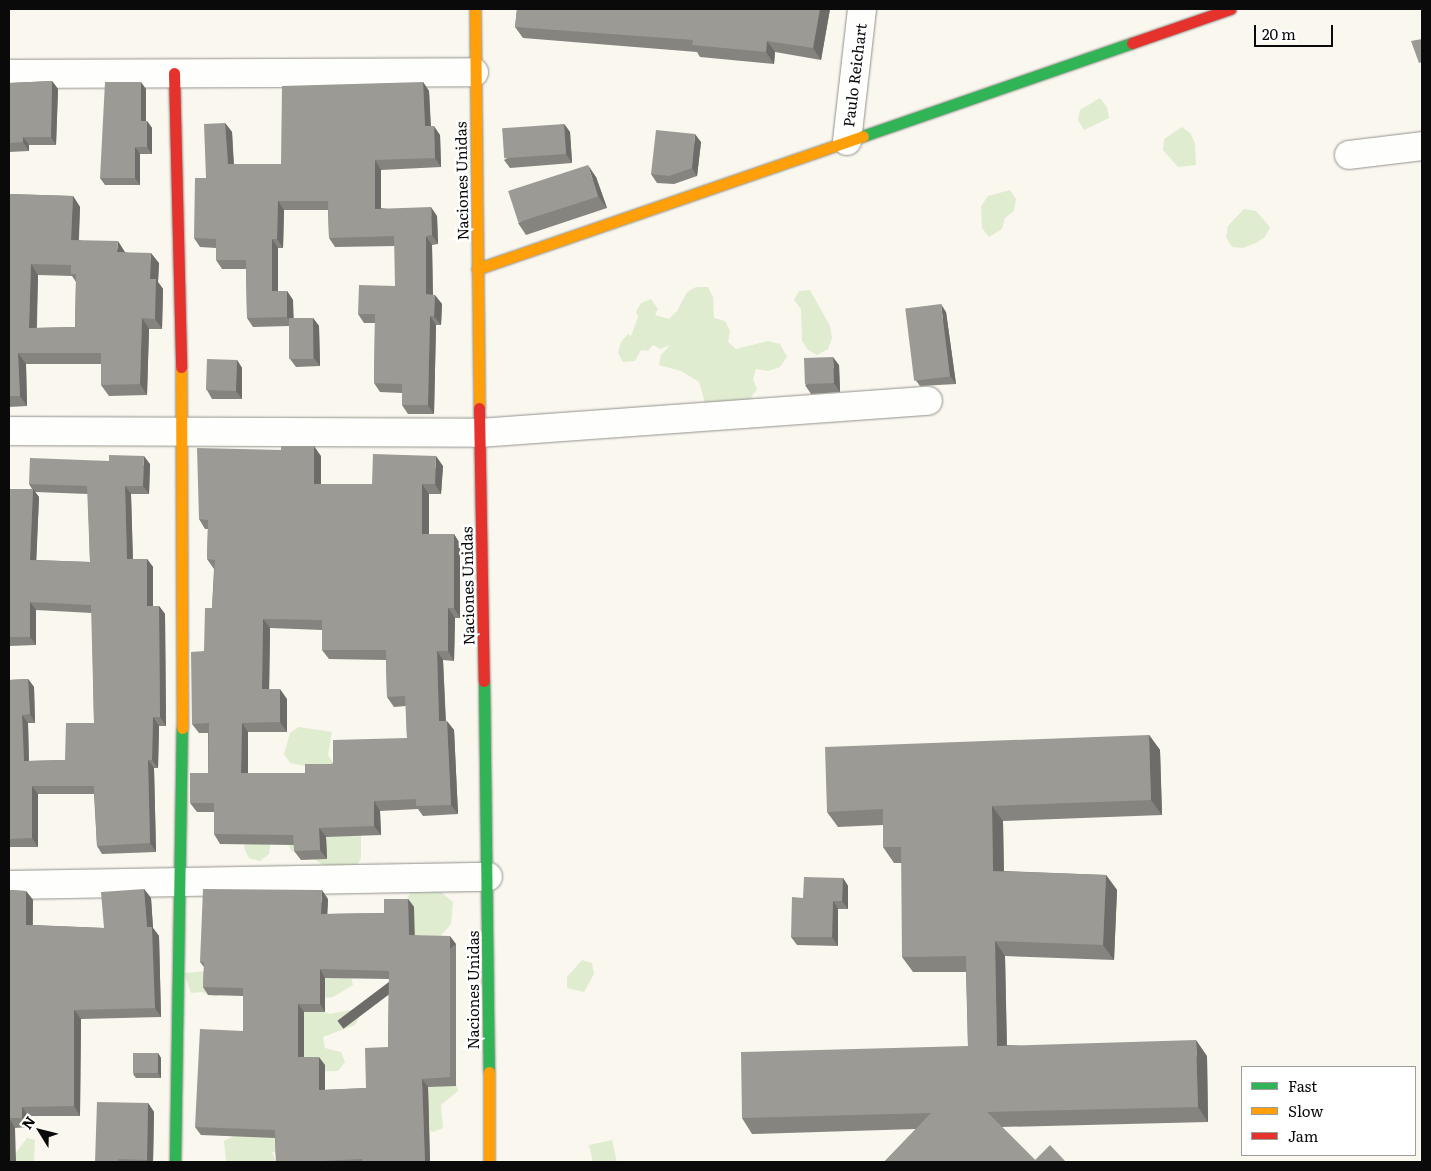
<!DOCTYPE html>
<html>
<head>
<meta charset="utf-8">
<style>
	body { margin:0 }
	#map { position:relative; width:1431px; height:1171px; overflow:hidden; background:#f9f7ee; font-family:Literata,serif }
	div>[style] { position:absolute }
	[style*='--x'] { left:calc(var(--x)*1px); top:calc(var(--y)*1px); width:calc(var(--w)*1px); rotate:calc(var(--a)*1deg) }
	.green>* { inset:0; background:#e0ecd0 }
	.roads { filter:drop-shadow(0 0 1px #92918d) drop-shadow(0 0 1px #92918d) }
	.street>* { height:28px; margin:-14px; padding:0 14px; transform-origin:14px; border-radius:14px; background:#fefefc }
	.fast>* { height:11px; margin:-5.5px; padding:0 5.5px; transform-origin:5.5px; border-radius:5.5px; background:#30b455 }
	.slow>* { height:11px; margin:-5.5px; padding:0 5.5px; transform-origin:5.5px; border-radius:5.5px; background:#ff9f0a }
	.jam>* { height:11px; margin:-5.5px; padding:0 5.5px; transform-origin:5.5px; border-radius:5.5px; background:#e5322d }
	.wall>* { inset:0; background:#86847f }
	.shaded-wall>* { inset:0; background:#6d6c68; transform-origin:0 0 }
	.building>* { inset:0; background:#9c9a94; transform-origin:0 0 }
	span { translate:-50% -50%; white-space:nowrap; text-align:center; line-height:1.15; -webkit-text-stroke:5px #fff; paint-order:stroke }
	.street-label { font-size:15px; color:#0a0a0a }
	.frame { position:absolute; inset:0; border:10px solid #0a0a0a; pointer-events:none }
	.legend { position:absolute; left:1241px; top:1066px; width:175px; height:90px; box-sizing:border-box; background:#fff; border:1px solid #9d9d9d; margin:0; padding:6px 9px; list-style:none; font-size:15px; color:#0a0a0a }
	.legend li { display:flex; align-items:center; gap:10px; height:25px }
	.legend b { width:25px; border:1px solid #9d9d9d }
	.north { position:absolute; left:15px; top:1106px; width:50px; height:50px; -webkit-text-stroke:4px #fff; paint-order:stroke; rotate:306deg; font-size:14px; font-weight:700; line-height:20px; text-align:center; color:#0a0a0a }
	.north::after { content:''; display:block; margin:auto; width:18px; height:22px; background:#0a0a0a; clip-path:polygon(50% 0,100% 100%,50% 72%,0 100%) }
	.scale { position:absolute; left:1254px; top:25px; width:79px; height:22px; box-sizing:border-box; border:2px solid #0a0a0a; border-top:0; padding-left:6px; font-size:15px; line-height:18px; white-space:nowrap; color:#0a0a0a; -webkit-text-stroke:4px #fff; paint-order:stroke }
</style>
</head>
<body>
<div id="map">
	<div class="green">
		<i style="clip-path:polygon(1100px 98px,1107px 107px,1109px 118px,1084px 130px,1078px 120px,1080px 110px)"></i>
		<i style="clip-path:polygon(1182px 127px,1191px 134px,1195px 144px,1196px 165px,1178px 167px,1163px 150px,1164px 139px)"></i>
		<i style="clip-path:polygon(1010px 190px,1016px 199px,1014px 211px,1005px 218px,1002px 229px,989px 237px,982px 228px,981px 206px,988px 196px)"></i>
		<i style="clip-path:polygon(1244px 209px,1256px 211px,1270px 227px,1265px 237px,1256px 243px,1243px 248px,1232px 247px,1226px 237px,1228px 226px)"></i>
		<i style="clip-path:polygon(696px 287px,708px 287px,713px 297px,714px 318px,725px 321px,730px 331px,728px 342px,736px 349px,768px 341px,780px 344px,787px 357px,780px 367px,768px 371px,756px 369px,753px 379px,757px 389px,751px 398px,751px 410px,705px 403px,699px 382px,681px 371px,659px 365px,661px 355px,670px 345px,660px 349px,653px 345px,648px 351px,641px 350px,635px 361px,623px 362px,618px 353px,621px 342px,628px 334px,631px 336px,638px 317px,636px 312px,641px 303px,651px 299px,658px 309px,655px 315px,669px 319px,677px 311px,687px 292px)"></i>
		<i style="clip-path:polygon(810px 290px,830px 326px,832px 338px,828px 349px,817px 355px,808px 350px,802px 341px,801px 309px,794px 300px,799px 291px)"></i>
		<i style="clip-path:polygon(299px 727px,332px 732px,328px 755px,334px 764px,324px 770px,290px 763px,284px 754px,290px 733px)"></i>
		<i style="clip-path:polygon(273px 820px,269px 854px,260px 861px,249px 858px,244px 848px,246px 838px)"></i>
		<i style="clip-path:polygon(343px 828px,361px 834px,361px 858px,356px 868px,335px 872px,302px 852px,291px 851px,287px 841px)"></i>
		<i style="clip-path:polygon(413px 888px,436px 888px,453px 902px,451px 924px,436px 941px,417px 950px,402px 908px)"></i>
		<i style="clip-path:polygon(311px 937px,350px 973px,353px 985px,333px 997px,322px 998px)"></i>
		<i style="clip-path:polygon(582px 960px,592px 963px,594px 974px,584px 992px,567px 988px,567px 977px)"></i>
		<i style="clip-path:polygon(217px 970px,225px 992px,215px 997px,202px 992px,191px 993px,184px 973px)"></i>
		<i style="clip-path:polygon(310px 1005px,330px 1014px,351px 1010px,361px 1014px,355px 1025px,323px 1037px,325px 1048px,341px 1052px,345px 1062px,338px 1071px,304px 1072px,288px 1023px)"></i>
		<i style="clip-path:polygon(455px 1081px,458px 1091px,441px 1105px,443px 1128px,433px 1132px,418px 1124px,415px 1088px)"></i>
		<i style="clip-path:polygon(264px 1099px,288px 1153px,272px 1152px,276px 1162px,226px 1162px,224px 1141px,243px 1131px)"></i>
		<i style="clip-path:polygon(27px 1138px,35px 1140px,34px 1162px,9px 1162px)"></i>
		<i style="clip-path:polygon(612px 1140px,617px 1162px,593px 1162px,589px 1145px)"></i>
	</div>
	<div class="roads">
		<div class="street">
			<i style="--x:9;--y:74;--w:465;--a:-0.2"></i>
			<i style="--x:847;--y:141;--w:133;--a:-83.5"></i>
			<i style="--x:1349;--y:155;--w:74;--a:-7"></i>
			<i style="--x:9;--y:431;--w:470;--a:0.2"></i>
			<i style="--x:479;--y:433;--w:450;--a:-4.1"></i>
			<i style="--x:9;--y:885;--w:479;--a:-1"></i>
		</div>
		<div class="fast">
			<i style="--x:863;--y:136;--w:285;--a:-19.1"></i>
			<i style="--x:484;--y:681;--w:391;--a:89.3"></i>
			<i style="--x:175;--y:1162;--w:434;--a:-89.1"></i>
		</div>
		<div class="slow">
			<i style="--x:475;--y:9;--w:399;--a:89.4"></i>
			<i style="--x:477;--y:269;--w:408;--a:-19"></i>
			<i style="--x:181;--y:367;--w:361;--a:89.8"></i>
			<i style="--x:489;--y:1072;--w:90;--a:90"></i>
		</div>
		<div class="jam">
			<i style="--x:1132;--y:43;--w:104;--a:-19.1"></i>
			<i style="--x:174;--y:73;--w:294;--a:88.6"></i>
			<i style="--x:479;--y:408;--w:273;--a:89"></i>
		</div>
	</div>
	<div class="wall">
		<i style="clip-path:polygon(517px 9px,830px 9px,821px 60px,775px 52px,774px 64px,700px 57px,697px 52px,523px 38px,515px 27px)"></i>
		<i style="clip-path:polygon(52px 81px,58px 89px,56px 145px,29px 145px,29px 151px,9px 152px,9px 83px)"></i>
		<i style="clip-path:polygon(423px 82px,429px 91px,431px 126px,440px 135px,441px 167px,381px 170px,381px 208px,437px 216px,438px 244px,432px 245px,433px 295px,442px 304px,441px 325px,436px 325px,434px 414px,408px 414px,402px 405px,402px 393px,380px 392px,374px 383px,375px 323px,364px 323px,358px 314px,395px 286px,395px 246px,335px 247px,329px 238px,328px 210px,284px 210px,283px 248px,278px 248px,278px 291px,287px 291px,293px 300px,293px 318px,313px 318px,319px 326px,320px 366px,296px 367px,290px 359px,289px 326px,253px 327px,247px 318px,246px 269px,222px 269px,216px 260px,216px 248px,200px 247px,194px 238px,206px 178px,225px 123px,232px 132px,234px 164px,281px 164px)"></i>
		<i style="clip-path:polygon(146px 89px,146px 121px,147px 121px,152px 128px,152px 154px,140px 154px,140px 185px,105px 185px,100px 178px)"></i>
		<i style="clip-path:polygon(564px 124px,570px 132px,572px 163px,510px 168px,504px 160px)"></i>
		<i style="clip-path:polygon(701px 142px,697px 176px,674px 184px,657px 183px,651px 174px)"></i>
		<i style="clip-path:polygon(596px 177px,607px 208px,526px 235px,518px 223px)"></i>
		<i style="clip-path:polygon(evenodd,9px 194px,73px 196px,80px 207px,79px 240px,125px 252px,159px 263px,158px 282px,163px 289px,162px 329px,149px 329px,147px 395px,109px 396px,101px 385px,101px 364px,26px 364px,27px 406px,9px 407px,9px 194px,38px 275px,72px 276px,76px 282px,75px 327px,37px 328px,38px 275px)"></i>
		<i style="clip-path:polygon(946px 312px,956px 384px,920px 386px,914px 378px)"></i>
		<i style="clip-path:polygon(237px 360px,242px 368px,242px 399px,212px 399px,207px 390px)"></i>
		<i style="clip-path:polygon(839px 365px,840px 392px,811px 394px,805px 385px)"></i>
		<i style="clip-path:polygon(evenodd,321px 456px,321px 484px,372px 484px,443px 466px,441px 494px,429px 494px,429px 534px,454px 534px,460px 544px,460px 618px,455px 618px,454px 661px,443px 660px,446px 721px,454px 730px,458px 814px,423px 816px,418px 809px,380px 811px,381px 835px,326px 837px,327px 859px,301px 860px,294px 851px,294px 845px,220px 844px,214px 834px,214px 812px,197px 812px,190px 803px,208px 773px,208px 733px,199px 733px,192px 724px,204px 651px,212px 608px,214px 569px,207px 559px,208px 529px,205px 529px,199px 519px,321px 456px,270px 628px,322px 630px,322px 650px,329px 659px,386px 660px,387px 697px,394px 707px,406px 706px,407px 738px,305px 773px,248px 773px,248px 732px,287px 732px,287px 699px,269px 689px,270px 628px)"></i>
		<i style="clip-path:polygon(evenodd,150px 464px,149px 494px,131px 494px,133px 559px,147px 559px,153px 567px,153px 606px,159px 606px,165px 614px,166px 726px,159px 726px,158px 768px,154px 768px,156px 852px,102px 854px,97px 846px,94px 794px,38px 794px,38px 847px,9px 847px,9px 680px,28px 679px,34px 687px,35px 723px,28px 723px,29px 761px,65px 760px,94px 723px,92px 613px,36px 610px,36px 645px,9px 646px,9px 489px,32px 489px,29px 484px,150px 464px,35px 492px,88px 494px,90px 562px,36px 560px,39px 497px,35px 492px)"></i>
		<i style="clip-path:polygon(1149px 735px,1160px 750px,1162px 815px,1003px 821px,1004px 871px,1106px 875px,1117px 890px,1114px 960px,1005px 956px,1007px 1045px,1207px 1056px,1208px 1122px,1002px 1127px,1035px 1160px,1066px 1162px,884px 1162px,916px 1129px,752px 1134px,742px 1118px,968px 1046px,966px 972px,913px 972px,902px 957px,902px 863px,894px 863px,883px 847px,883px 825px,838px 827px,827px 812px)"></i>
		<i style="clip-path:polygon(843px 878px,848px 886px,848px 909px,838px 909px,838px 946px,797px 945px,791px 937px,803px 898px)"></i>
		<i style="clip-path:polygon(144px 889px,151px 898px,153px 928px,159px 936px,161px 1017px,81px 1019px,80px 1116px,28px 1116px,29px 1127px,15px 1128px,9px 1162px,9px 890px,26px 891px,33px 900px,33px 925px,104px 928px)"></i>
		<i style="clip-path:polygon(evenodd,328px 899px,327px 914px,384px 913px,408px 899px,414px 907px,414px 935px,456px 944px,456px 1086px,428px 1087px,430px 1162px,276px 1162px,275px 1138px,201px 1135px,195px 1127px,243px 1031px,243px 996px,208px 995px,203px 987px,204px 967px,200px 962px,328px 899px,325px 978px,389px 979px,388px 1047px,366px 1088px,325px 1090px,325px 1065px,304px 1057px,304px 1012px,325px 1012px,325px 978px)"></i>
		<i style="clip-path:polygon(158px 1053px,161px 1058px,161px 1078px,136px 1078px,133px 1074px)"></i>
		<i style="clip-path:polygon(148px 1103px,154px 1112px,153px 1162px,70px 1162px,95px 1162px)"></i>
	</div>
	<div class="shaded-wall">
		<i style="clip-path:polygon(820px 9px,830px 9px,821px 60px,813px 48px)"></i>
		<i style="clip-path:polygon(767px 41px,775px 52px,774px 64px,766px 52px)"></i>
		<i style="clip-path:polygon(52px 81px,58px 89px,56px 145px,51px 137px)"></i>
		<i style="clip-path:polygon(141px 82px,146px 89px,146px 128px,141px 121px)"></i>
		<i style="clip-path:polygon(423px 82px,429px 91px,431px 135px,425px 126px)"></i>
		<i style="clip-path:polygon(147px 121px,152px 128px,152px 154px,147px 147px)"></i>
		<i style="clip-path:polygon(225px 123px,232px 132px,234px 173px,228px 164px)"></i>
		<i style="clip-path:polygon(564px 124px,570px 132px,572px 163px,566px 154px)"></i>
		<i style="clip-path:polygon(434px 126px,440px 135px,441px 167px,435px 158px)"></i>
		<i style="clip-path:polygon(695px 134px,701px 142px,697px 176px,692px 168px)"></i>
		<i style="clip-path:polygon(23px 137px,29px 145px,29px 151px,23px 142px)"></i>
		<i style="clip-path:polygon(135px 147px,140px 154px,140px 185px,135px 178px)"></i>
		<i style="clip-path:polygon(375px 160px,381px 170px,381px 218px,375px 209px)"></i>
		<i style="clip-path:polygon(588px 165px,596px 177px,607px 208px,598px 196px)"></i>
		<i style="clip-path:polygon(73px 196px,80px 207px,78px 250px,71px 240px)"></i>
		<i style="clip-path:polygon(278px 201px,284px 210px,283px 248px,277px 239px)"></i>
		<i style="clip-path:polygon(431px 207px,437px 216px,438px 244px,432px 235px)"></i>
		<i style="clip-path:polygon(426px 236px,432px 245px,433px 304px,426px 294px)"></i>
		<i style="clip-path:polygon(272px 239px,278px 248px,278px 300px,272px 291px)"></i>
		<i style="clip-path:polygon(118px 241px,125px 252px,125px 262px,117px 252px)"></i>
		<i style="clip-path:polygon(151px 253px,159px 263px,158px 282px,163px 289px,162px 329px,155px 319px,150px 279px)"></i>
		<i style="clip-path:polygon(31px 264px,38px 275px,36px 339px,29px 328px)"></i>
		<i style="clip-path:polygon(287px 291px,293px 300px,294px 326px,287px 317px)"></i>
		<i style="clip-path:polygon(435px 295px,442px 304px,441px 325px,434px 316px)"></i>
		<i style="clip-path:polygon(941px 304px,946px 312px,956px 384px,950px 376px)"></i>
		<i style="clip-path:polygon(430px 316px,436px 325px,434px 414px,428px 405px)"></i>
		<i style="clip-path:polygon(142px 318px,149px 329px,147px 395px,140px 384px)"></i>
		<i style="clip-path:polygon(313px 318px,319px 326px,320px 366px,314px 358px)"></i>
		<i style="clip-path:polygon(18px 353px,26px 364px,27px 406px,20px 396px)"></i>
		<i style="clip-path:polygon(833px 357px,839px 365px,840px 392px,834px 383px)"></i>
		<i style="clip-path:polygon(237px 360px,242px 368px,242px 399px,236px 391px)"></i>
		<i style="clip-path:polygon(314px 446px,321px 456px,321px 494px,314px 484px)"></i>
		<i style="clip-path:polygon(144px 456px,150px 464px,149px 494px,143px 486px)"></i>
		<i style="clip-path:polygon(436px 456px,443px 466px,441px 494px,435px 484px)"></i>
		<i style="clip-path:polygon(422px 484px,429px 494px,429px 544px,422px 534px)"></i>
		<i style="clip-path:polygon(125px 486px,131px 494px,133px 567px,127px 559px)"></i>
		<i style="clip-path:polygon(33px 489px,39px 497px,36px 568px,30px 560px)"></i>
		<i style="clip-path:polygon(454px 534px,460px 544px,460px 618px,454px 608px)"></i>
		<i style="clip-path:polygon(147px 559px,153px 567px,153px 614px,147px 606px)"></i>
		<i style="clip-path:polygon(30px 602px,36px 610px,36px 645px,30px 637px)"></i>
		<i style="clip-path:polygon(159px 606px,165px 614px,166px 726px,160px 717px)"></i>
		<i style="clip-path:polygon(448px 608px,455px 618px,454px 661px,448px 651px)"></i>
		<i style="clip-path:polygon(263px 619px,270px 628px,269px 699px,262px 689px)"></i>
		<i style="clip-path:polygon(437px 651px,443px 660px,446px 731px,439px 721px)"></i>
		<i style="clip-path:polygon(28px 679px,34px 687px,35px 723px,30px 714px)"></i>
		<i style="clip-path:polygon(280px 689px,287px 699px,287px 732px,280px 722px)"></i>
		<i style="clip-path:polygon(22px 715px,28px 723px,29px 769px,24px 761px)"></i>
		<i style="clip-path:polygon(153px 717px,159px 726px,158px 768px,152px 760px)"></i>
		<i style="clip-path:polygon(447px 721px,454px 730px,458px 814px,451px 805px)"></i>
		<i style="clip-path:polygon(242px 723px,248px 732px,248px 783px,241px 773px)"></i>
		<i style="clip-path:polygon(1149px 735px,1160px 750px,1162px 815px,1151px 800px)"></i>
		<i style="clip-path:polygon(148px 760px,154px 768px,156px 852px,150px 843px)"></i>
		<i style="clip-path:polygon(32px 786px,38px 794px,38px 847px,32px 838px)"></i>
		<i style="clip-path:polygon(374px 801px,380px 811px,381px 835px,374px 826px)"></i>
		<i style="clip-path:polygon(992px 806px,1003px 821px,1004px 886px,993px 871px)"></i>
		<i style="clip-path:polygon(319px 828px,326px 837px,327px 859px,320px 850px)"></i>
		<i style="clip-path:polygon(1106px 875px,1117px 890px,1114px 960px,1103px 945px)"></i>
		<i style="clip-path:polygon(843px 878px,848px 886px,848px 909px,842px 901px)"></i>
		<i style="clip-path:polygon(144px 889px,151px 898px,153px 928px,159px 936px,161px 1017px,155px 1008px,147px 927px)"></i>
		<i style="clip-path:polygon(322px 890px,328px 899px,327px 923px,321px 914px)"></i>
		<i style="clip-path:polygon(26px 891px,33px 900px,32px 934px,26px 925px)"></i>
		<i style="clip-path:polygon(408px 899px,414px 907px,415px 943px,409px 935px)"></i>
		<i style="clip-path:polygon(833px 901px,838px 909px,838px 946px,832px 937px)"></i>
		<i style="left:450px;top:936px;width:10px;height:141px;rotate:53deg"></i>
		<i style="clip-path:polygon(995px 941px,1005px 956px,1007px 1061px,997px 1046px)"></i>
		<i style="clip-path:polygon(320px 969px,325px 978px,325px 1012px,320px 1004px)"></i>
		<i style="clip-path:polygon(298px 1004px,304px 1012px,304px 1065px,298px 1057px)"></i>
		<i style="clip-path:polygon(74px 1010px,81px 1019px,80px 1116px,74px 1106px)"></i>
		<i style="clip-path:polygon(1196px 1040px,1207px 1056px,1208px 1122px,1198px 1107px)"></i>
		<i style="clip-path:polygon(158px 1053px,161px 1058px,161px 1078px,158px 1073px)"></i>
		<i style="clip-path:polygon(319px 1057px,325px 1065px,325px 1098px,319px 1090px)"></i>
		<i style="clip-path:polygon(422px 1079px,428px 1087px,430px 1162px,425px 1162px)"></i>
		<i style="clip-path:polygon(148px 1103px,154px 1112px,153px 1162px,148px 1162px,147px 1160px)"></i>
		<i style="clip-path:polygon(22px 1107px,28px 1116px,29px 1127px,22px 1118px)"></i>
		<i style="clip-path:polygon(9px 1118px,15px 1128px,16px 1162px,9px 1162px)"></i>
	</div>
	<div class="building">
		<i style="clip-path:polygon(517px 9px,820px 9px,813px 48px,767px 41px,766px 52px,692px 45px,693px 40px,515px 27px)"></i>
		<i style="clip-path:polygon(1422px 39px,1422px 62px,1419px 63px,1411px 41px)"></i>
		<i style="clip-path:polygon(52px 81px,51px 137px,23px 137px,23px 142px,9px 143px,9px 83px)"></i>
		<i style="clip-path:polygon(105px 82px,141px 82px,141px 121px,147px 121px,147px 147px,135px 147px,135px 178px,100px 178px)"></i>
		<i style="clip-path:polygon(423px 82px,425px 126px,434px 126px,435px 158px,375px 160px,375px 209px,431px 207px,432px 235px,426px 236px,426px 294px,435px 295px,434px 316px,430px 316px,428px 405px,402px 405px,402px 384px,374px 383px,375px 314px,358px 314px,359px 285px,395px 286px,394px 236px,329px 238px,328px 201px,278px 201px,277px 239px,272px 239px,272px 291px,287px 291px,287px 317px,247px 318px,246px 260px,216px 260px,216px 239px,194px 238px,195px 178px,206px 178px,204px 124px,225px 123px,228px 164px,281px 164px,282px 86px)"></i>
		<i style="left:564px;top:124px;width:30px;height:62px;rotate:86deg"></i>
		<i style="clip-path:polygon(656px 130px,695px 134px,692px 168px,669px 176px,651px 174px)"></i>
		<i style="left:588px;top:165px;width:33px;height:84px;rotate:72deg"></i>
		<i style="clip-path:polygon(evenodd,9px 194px,73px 196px,71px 240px,118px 241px,117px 252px,151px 253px,150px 279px,156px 279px,155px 319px,142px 318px,140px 384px,101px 385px,101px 353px,18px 353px,20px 396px,9px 396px,9px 194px,31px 264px,71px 265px,71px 274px,76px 274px,75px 327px,29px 328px,31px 264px)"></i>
		<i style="left:941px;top:304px;width:73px;height:36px;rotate:83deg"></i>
		<i style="left:289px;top:318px;width:24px;height:41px"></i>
		<i style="left:833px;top:357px;width:26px;height:29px;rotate:88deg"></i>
		<i style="left:207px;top:359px;width:30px;height:31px;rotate:2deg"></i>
		<i style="clip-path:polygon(evenodd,281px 446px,314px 446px,314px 484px,372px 484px,373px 454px,436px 456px,435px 484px,422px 484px,422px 534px,454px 534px,454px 608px,448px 608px,448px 651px,437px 651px,439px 721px,447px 721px,451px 805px,416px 806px,416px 799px,374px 801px,374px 826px,319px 828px,320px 850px,294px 851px,293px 835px,214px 834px,214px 803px,190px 803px,190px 773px,208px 773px,209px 723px,192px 724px,191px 652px,204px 651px,205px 608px,212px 608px,215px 560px,207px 559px,208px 520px,199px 519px,197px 448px,281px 450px,281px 446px,263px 619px,322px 620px,322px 650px,386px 650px,387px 697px,405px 696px,407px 738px,333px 740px,333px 764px,305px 764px,305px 773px,241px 773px,242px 723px,280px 722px,280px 689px,262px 689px,263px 619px)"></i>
		<i style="clip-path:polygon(109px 455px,144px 456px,143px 486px,125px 486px,127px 559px,147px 559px,147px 606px,159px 606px,160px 717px,153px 717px,152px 760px,148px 760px,150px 843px,97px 846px,94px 786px,32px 786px,32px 838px,9px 839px,9px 680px,28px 679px,30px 714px,22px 715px,24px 761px,65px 760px,66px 723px,94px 723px,91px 605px,30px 602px,30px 637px,9px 637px,9px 489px,33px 489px,30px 560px,90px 562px,87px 486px,29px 484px,30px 458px,109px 461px)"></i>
		<i style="clip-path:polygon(1149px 735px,1151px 800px,992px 806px,993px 871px,1106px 875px,1103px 945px,995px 941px,997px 1046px,1196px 1040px,1198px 1107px,987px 1112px,1035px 1160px,1050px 1145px,1066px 1162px,884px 1162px,931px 1113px,742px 1118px,741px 1052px,968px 1046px,966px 956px,902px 957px,901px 847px,883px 847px,883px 809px,827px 812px,825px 747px)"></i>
		<i style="clip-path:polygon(804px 877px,843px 878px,842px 901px,833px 901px,832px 937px,791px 937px,792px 897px,803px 898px)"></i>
		<i style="clip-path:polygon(144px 889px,147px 927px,152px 927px,155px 1008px,74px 1010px,74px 1106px,22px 1107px,22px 1118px,9px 1118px,9px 1162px,9px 890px,26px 891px,26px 925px,104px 928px,101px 892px)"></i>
		<i style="clip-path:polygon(evenodd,203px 889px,322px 890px,321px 914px,384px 913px,384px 899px,408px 899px,409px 935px,450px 936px,450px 1077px,422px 1079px,425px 1162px,362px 1162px,362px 1159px,322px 1161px,322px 1162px,276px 1162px,275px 1130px,195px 1127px,200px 1029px,243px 1031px,243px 988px,203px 987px,204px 962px,200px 962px,203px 889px,320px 969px,389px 971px,388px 1047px,365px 1048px,366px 1088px,319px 1090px,319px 1057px,298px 1057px,298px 1004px,320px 1004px,320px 969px)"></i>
		<i style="left:158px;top:1053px;width:20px;height:25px;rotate:90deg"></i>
		<i style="clip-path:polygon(97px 1102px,148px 1103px,147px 1160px,119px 1159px,118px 1162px,70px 1162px,70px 1161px,95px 1162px)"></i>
	</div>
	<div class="street-label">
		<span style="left:854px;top:75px;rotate:-83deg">Paulo Reichart</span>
		<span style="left:461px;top:181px;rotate:-91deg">Naciones Unidas</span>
		<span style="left:467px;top:586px;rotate:-91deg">Naciones Unidas</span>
		<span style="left:473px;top:990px;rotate:-90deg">Naciones Unidas</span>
	</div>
	<div class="frame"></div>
	<ul class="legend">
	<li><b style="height:6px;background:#30b455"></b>Fast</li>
	<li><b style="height:6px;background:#ff9f0a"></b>Slow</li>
	<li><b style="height:6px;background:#e5322d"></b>Jam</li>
	</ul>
	<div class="north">N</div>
	<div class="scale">20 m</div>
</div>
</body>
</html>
